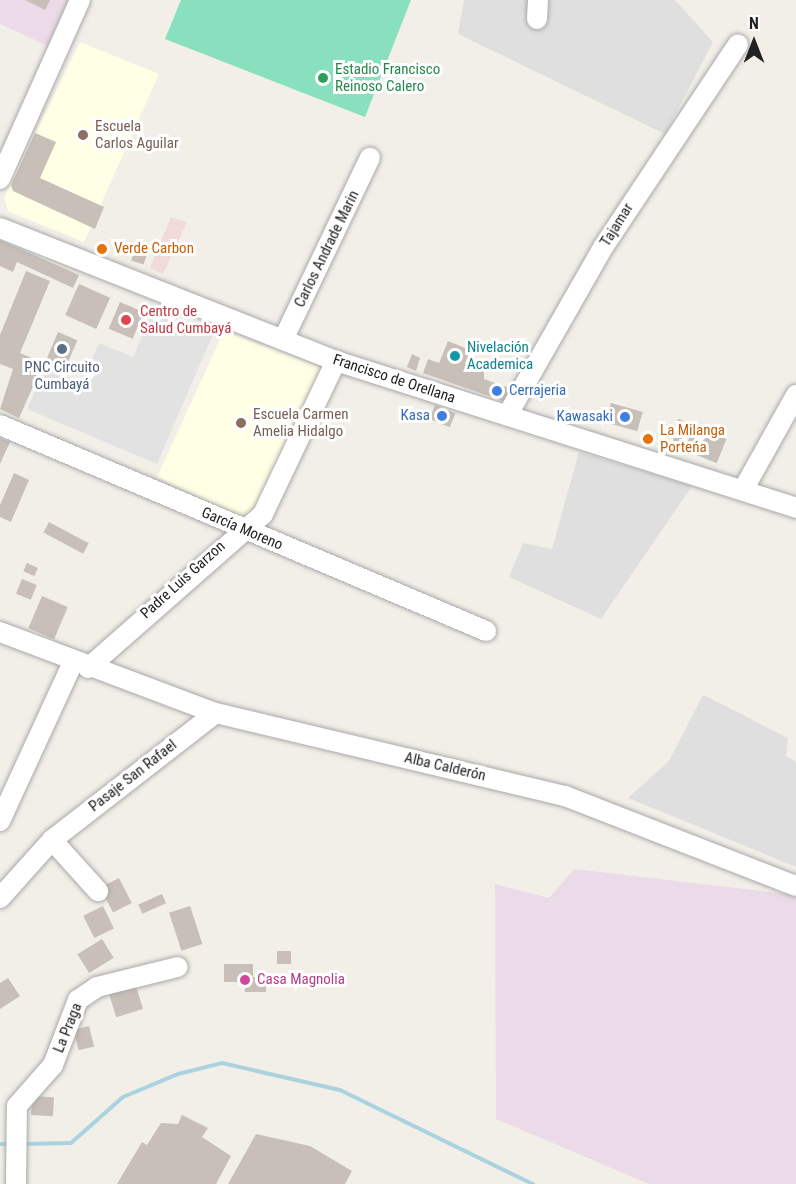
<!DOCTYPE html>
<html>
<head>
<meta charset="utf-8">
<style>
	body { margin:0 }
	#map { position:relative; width:796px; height:1184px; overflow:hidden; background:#f2efe9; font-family:"Roboto Condensed",sans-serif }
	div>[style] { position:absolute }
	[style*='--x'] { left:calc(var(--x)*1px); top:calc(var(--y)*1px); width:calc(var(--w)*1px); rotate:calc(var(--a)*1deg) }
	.residential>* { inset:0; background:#e0dfdf }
	.commercial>* { inset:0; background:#f2dad9 }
	.industrial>* { inset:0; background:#ebdbe8 }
	.education>* { inset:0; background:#ffffe5 }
	.pitch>* { inset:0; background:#88e0be }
	.parking>* { inset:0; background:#e2e2e2 }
	.stream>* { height:4px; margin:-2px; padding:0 2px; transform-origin:2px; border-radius:2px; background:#aad3df }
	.building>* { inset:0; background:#c7bfb8; transform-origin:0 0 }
	.roads { filter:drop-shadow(0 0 2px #a9a9a9) drop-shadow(0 0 2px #a9a9a9) }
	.minor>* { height:20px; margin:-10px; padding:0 10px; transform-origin:10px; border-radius:10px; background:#fff }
	.dots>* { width:16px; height:16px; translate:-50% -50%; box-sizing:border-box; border:3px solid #fff; border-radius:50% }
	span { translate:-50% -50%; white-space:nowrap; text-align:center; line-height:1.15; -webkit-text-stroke:6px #fff; paint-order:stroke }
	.leisure-label { font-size:15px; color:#27864d }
	.left { translate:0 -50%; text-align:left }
	.education-label { font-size:15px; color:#785e54 }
	.street-label { font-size:15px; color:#222 }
	.food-label { font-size:15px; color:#c56008 }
	.health-label { font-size:15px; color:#be3a42 }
	.culture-label { font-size:15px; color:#0d838f }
	.service-label { font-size:15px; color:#4e5e75 }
	.shop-label { font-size:15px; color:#366cbe }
	.right { translate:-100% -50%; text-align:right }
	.hotel-label { font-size:15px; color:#b23c85 }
	.north { position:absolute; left:724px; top:12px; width:60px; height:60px; -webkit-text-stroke:4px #fff; paint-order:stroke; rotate:0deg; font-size:16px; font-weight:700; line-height:24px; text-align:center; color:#222 }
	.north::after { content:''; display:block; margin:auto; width:21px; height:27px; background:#222; clip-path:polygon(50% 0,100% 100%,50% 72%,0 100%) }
</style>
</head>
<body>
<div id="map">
	<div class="residential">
		<i style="clip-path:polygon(464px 0,675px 0,713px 42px,665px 134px,458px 34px)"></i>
		<i style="clip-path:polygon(579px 452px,692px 486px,601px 619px,509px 577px,523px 543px,552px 549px)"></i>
		<i style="clip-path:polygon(703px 695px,788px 738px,786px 756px,796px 762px,796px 867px,628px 798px,669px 761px)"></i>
	</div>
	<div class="commercial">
		<i style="clip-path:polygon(171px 217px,187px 222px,163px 274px,150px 268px)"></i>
	</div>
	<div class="industrial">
		<i style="clip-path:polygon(0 0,70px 0,50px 47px,0 24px)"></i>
		<i style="clip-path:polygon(574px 869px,796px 895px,796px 1184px,649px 1184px,496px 1119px,495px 884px,549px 898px)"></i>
	</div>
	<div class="education">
		<i style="clip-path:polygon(80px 42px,159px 74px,84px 242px,8px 211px,4px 197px)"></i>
		<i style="clip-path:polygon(224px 331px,325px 369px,263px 506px,240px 517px,157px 477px)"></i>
	</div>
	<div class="pitch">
		<i style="clip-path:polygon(181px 0,411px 0,365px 117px,165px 39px)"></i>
	</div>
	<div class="parking">
		<i style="clip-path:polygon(154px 309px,213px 334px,157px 464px,27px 409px,46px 368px,81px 383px,99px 343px,133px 357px)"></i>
	</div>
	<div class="stream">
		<i style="--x:0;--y:1144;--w:11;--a:0"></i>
		<i style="--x:22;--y:1144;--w:49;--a:-1.2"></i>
		<i style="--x:71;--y:1143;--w:69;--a:-41.5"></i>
		<i style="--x:123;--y:1097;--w:60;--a:-22.7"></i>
		<i style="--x:178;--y:1074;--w:45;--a:-14"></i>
		<i style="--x:222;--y:1063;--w:121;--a:12.9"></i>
		<i style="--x:340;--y:1090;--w:215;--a:26"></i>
	</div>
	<div class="building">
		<i style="clip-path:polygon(25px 0,50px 0,45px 10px)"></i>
		<i style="clip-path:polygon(35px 133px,56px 142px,40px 178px,104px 207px,95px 229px,13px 191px,11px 185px)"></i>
		<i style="clip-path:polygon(0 240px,79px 275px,73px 288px,17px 262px,13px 272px,0 266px)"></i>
		<i style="left:135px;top:249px;width:13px;height:12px;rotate:18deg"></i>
		<i style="clip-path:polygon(26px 271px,50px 281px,20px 353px,34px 359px,30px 369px,39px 373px,19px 418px,0 409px,13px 369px,0 364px,0 335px)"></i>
		<i style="left:79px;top:284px;width:34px;height:34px;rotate:24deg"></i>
		<i style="left:120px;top:302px;width:26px;height:29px;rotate:23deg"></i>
		<i style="left:58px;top:332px;width:21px;height:29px;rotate:23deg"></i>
		<i style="clip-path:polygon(448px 341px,470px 350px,465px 364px,484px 371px,484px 379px,515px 390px,506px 402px,423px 373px,428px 359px,439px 363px)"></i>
		<i style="clip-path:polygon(412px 354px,420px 358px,416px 371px,407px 367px)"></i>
		<i style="left:611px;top:403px;width:33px;height:20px;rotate:16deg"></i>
		<i style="left:435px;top:405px;width:22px;height:15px;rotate:22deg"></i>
		<i style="clip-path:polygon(678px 419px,691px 423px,681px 449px,674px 447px,673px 434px)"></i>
		<i style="left:694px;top:426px;width:35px;height:26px;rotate:22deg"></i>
		<i style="clip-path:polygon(0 438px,10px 442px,0 464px)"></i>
		<i style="clip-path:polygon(14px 473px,29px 480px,11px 522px,0 517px,0 505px)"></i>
		<i style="left:49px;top:522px;width:45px;height:12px;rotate:28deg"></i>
		<i style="left:27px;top:563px;width:12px;height:9px;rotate:24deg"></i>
		<i style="left:22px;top:579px;width:16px;height:16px;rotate:22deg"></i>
		<i style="left:42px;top:596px;width:28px;height:35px;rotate:23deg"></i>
		<i style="left:119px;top:878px;width:28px;height:21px;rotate:63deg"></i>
		<i style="left:162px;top:894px;width:10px;height:26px;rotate:66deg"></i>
		<i style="left:103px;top:906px;width:25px;height:22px;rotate:64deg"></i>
		<i style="left:190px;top:906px;width:40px;height:22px;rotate:72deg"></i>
		<i style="left:102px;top:939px;width:22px;height:29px;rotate:58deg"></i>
		<i style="left:277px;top:951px;width:14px;height:13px"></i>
		<i style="clip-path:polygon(224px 964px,253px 964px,253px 977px,266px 977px,266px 992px,245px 992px,245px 982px,224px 982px)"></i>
		<i style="clip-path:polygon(8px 978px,20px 996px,0 1009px,0 983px)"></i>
		<i style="left:136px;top:986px;width:24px;height:28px;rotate:73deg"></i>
		<i style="left:89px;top:1026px;width:21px;height:16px;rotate:76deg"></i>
		<i style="left:32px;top:1096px;width:22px;height:19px;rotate:3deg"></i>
		<i style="clip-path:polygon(182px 1115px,208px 1128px,202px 1137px,231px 1156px,216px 1184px,117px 1184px,142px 1142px,147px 1145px,161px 1123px,178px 1124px)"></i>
		<i style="clip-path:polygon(256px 1134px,310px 1146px,352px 1171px,345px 1184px,228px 1184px)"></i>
	</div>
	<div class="roads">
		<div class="minor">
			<i style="--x:537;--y:19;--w:19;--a:-87"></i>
			<i style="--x:0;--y:179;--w:196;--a:-65.9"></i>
			<i style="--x:0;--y:228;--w:361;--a:21.6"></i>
			<i style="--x:336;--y:361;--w:483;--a:17.7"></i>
			<i style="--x:283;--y:340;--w:202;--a:-64.5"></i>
			<i style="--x:508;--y:414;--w:193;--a:-60.3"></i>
			<i style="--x:604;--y:246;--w:242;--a:-56.4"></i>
			<i style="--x:0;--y:425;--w:528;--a:22.97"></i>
			<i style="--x:743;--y:490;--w:109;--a:-60.8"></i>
			<i style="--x:0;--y:632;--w:231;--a:20.6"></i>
			<i style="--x:216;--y:713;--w:359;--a:13.4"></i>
			<i style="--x:565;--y:796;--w:248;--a:21.3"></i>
			<i style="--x:88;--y:668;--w:233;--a:-41.3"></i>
			<i style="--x:263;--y:514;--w:170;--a:-64.5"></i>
			<i style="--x:0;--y:821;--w:175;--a:-65.3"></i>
			<i style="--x:52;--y:840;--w:69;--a:48"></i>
			<i style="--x:0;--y:898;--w:78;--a:-48.1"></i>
			<i style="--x:52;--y:840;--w:207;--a:-37.8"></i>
			<i style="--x:16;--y:1184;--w:78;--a:-89.3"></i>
			<i style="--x:17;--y:1106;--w:55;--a:-48.7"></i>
			<i style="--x:53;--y:1065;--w:70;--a:-69"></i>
			<i style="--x:78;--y:1000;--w:23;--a:-34"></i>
			<i style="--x:97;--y:987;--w:83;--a:-13.9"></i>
		</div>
	</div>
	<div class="dots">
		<i style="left:323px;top:78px;background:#2e9e5b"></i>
		<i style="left:83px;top:135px;background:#8d6e63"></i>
		<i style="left:102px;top:249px;background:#e8710a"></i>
		<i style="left:126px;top:320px;background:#e0444e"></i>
		<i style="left:62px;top:349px;background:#5c6f8a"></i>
		<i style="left:455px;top:356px;background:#0f9aa8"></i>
		<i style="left:497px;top:391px;background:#3f7fe0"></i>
		<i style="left:442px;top:416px;background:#3f7fe0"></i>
		<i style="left:625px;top:417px;background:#3f7fe0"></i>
		<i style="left:241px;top:423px;background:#8d6e63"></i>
		<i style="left:648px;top:439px;background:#e8710a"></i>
		<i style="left:245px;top:980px;background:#d1479c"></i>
	</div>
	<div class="leisure-label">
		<span class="left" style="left:335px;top:78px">Estadio Francisco<br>Reinoso Calero</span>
	</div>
	<div class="education-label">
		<span class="left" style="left:95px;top:135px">Escuela<br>Carlos Aguilar</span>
		<span class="left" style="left:253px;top:423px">Escuela Carmen<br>Amelia Hidalgo</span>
	</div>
	<div class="street-label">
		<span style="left:617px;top:225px;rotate:-58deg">Tajamar</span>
		<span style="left:327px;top:249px;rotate:-64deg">Carlos Andrade Marin</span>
		<span style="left:394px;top:379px;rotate:18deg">Francisco de Orellana</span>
		<span style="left:242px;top:529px;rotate:23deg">García Moreno</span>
		<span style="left:183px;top:580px;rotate:-42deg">Padre Luis Garzon</span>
		<span style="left:445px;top:767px;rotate:13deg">Alba Calderón</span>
		<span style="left:133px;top:776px;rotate:-38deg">Pasaje San Rafael</span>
		<span style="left:68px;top:1028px;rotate:-68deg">La Praga</span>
	</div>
	<div class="food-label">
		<span class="left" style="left:114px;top:249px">Verde Carbon</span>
		<span class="left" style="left:660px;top:439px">La Milanga<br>Porteńa</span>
	</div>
	<div class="health-label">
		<span class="left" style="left:140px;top:320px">Centro de<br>Salud Cumbayá</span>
	</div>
	<div class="culture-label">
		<span class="left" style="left:467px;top:356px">Nivelación<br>Academica</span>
	</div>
	<div class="service-label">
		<span style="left:62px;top:376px">PNC Circuito<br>Cumbayá</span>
	</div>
	<div class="shop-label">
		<span class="left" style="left:509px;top:391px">Cerrajeria</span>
		<span class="right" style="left:430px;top:416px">Kasa</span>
		<span class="right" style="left:613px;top:417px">Kawasaki</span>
	</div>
	<div class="hotel-label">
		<span class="left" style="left:257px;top:980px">Casa Magnolia</span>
	</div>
	<div class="north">N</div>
</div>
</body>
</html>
